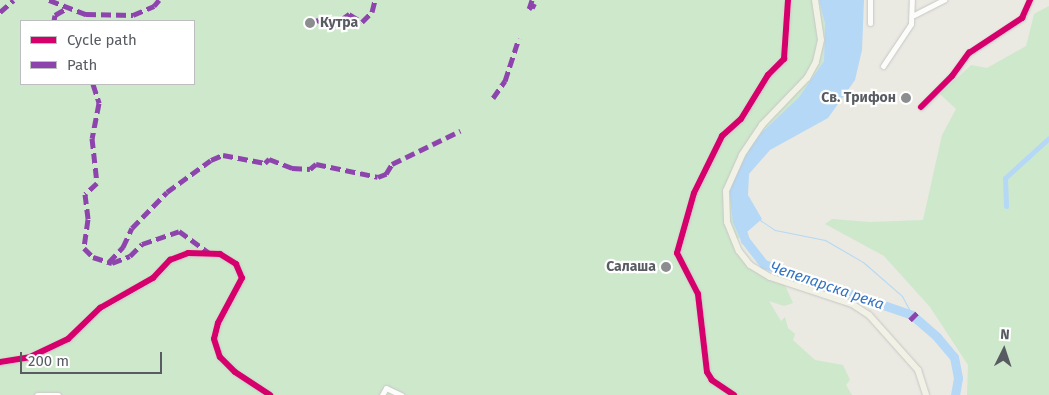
<!DOCTYPE html>
<html>
<head>
<meta charset="utf-8">
<style>
	body { margin:0 }
	#map { position:relative; width:1049px; height:395px; overflow:hidden; background:#eae9e2; font-family:"Fira Sans",sans-serif }
	div>[style] { position:absolute }
	[style*='--x'] { left:calc(var(--x)*1px); top:calc(var(--y)*1px); width:calc(var(--w)*1px); rotate:calc(var(--a)*1deg) }
	.green>* { inset:0; background:#cee8cc }
	.water>* { inset:0; background:#b4d8f6 }
	.stream>* { height:1px; margin:-0.5px; padding:0 0.5px; transform-origin:0.5px; border-radius:0.5px; background:#b4d8f6 }
	.canal>* { height:5px; margin:-2.5px; padding:0 2.5px; transform-origin:2.5px; border-radius:2.5px; background:#b4d8f6 }
	.river>* { height:9px; margin:-4.5px; padding:0 4.5px; transform-origin:4.5px; border-radius:4.5px; background:#b4d8f6 }
	.roads { filter:drop-shadow(0 0 1px #c6c7c5) drop-shadow(0 0 1px #c6c7c5) }
	.minor>* { height:5px; margin:-2.5px; padding:0 2.5px; transform-origin:2.5px; border-radius:2.5px; background:#fcfcfb }
	.major>* { height:6px; margin:-3px; padding:0 3px; transform-origin:3px; border-radius:3px; background:#f2f1e5 }
	.quiet>* { height:5px; margin-top:-2.5px; transform-origin:0; background:repeating-linear-gradient(90deg,#8e44ad 0 10px,transparent 0 15px) }
	.cycleway>* { height:6px; margin:-3px; padding:0 3px; transform-origin:3px; border-radius:3px; background:#d6006c }
	.dots>* { width:14px; height:14px; translate:-50% -50%; box-sizing:border-box; border:2px solid #fff; border-radius:50% }
	span { translate:-50% -50%; white-space:nowrap; text-align:center; line-height:1.15; -webkit-text-stroke:4.5px #fff; paint-order:stroke }
	.poi-label { font-size:14px; color:#585c62; font-weight:700 }
	.left { translate:0 -50%; text-align:left }
	.right { translate:-100% -50%; text-align:right }
	.water-label { font-size:15px; color:#3373c4; font-style:italic }
	.legend { position:absolute; left:20px; top:20px; width:175px; height:65px; box-sizing:border-box; background:#fff; border:1px solid #bcbec0; margin:0; padding:6px 9px; list-style:none; font-size:15px; color:#585c62 }
	.legend li { display:flex; align-items:center; gap:10px; height:25px }
	.legend b { width:25px; border:1px solid #bcbec0 }
	.north { position:absolute; left:979px; top:325px; width:50px; height:50px; -webkit-text-stroke:4px #fff; paint-order:stroke; rotate:4deg; font-size:14px; font-weight:700; line-height:20px; text-align:center; color:#585c62 }
	.north::after { content:''; display:block; margin:auto; width:18px; height:22px; background:#585c62; clip-path:polygon(50% 0,100% 100%,50% 72%,0 100%) }
	.scale { position:absolute; left:20px; top:352px; width:142px; height:22px; box-sizing:border-box; border:2px solid #585c62; border-top:0; padding-left:6px; font-size:15px; line-height:18px; white-space:nowrap; color:#585c62; -webkit-text-stroke:4px #fff; paint-order:stroke }
</style>
</head>
<body>
<div id="map">
	<div class="green">
		<i style="clip-path:polygon(evenodd,0 0,819px 0,825px 24px,824px 61px,799px 97px,754px 140px,733px 223px,740px 238px,731px 241px,742px 258px,784px 283px,793px 303px,784px 306px,769px 301px,781px 321px,785px 317px,788px 328px,795px 334px,793px 340px,815px 360px,843px 365px,850px 380px,846px 385px,852px 395px,0 395px,0 0,21px 21px,194px 21px,194px 84px,21px 84px,21px 21px)"></i>
		<i style="clip-path:polygon(1049px 6px,1049px 395px,967px 395px,968px 365px,930px 307px,884px 256px,825px 224px,832px 219px,870px 222px,923px 220px,942px 135px,956px 109px,940px 94px,971px 65px,987px 68px,1026px 46px,1034px 14px)"></i>
	</div>
	<div class="water">
		<i style="clip-path:polygon(819px 0,864px 0,862px 50px,855px 80px,828px 118px,770px 150px,749px 174px,748px 195px,762px 219px,740px 238px,733px 223px,729px 188px,754px 140px,799px 97px,824px 61px,825px 24px)"></i>
	</div>
	<div class="stream">
		<i style="--x:760;--y:220;--w:18;--a:34"></i>
		<i style="--x:775;--y:230;--w:51;--a:11.3"></i>
		<i style="--x:825;--y:240;--w:44;--a:30.1"></i>
		<i style="--x:863;--y:262;--w:52;--a:41.1"></i>
		<i style="--x:902;--y:296;--w:21;--a:62"></i>
	</div>
	<div class="canal">
		<i style="--x:1006;--y:206;--w:28;--a:-92"></i>
		<i style="--x:1005;--y:178;--w:59;--a:-42.3"></i>
	</div>
	<div class="river">
		<i style="--x:740;--y:224;--w:17;--a:73"></i>
		<i style="--x:745;--y:240;--w:31;--a:52"></i>
		<i style="--x:764;--y:264;--w:157;--a:19"></i>
		<i style="--x:912;--y:315;--w:33;--a:41"></i>
		<i style="--x:937;--y:337;--w:26;--a:50"></i>
		<i style="--x:954;--y:357;--w:21;--a:79"></i>
		<i style="--x:958;--y:378;--w:17;--a:100"></i>
	</div>
	<div class="roads">
		<div class="minor">
			<i style="--x:870;--y:0;--w:23;--a:90"></i>
			<i style="--x:914;--y:15;--w:34;--a:-27"></i>
			<i style="--x:883;--y:66;--w:50;--a:-56.3"></i>
			<i style="--x:911;--y:24;--w:24;--a:-88"></i>
			<i style="--x:921;--y:107;--w:44;--a:-45"></i>
			<i style="--x:952;--y:76;--w:29;--a:-54"></i>
			<i style="--x:969;--y:53;--w:64;--a:-33.4"></i>
			<i style="--x:1022;--y:18;--w:20;--a:-66"></i>
			<i style="--x:0;--y:362;--w:30;--a:-9"></i>
			<i style="--x:30;--y:357;--w:42;--a:-25.3"></i>
			<i style="--x:68;--y:339;--w:45;--a:-44.1"></i>
			<i style="--x:100;--y:308;--w:61;--a:-29.5"></i>
			<i style="--x:153;--y:278;--w:25;--a:-47"></i>
			<i style="--x:170;--y:260;--w:19;--a:-21"></i>
			<i style="--x:188;--y:253;--w:32;--a:2"></i>
			<i style="--x:220;--y:254;--w:19;--a:32"></i>
			<i style="--x:236;--y:264;--w:15;--a:67"></i>
			<i style="--x:242;--y:278;--w:51;--a:118.1"></i>
			<i style="--x:218;--y:323;--w:16;--a:104"></i>
			<i style="--x:214;--y:339;--w:19;--a:72"></i>
			<i style="--x:220;--y:357;--w:21;--a:45"></i>
			<i style="--x:235;--y:372;--w:42;--a:33.3"></i>
			<i style="--x:37;--y:395;--w:21;--a:0"></i>
			<i style="--x:382;--y:395;--w:8;--a:-60"></i>
			<i style="--x:386;--y:388;--w:17;--a:25"></i>
			<i style="--x:734;--y:395;--w:27;--a:-146"></i>
			<i style="--x:712;--y:380;--w:9;--a:-122"></i>
			<i style="--x:707;--y:372;--w:79;--a:-96.6"></i>
			<i style="--x:698;--y:294;--w:46;--a:-117.1"></i>
			<i style="--x:677;--y:253;--w:62;--a:-74.2"></i>
			<i style="--x:694;--y:193;--w:64;--a:-63.8"></i>
			<i style="--x:722;--y:136;--w:25;--a:-42"></i>
			<i style="--x:741;--y:119;--w:52;--a:-58.5"></i>
			<i style="--x:768;--y:75;--w:23;--a:-45"></i>
			<i style="--x:784;--y:59;--w:59;--a:-86.1"></i>
		</div>
		<div class="major">
			<i style="--x:815;--y:0;--w:40;--a:81.5"></i>
			<i style="--x:821;--y:40;--w:23;--a:103"></i>
			<i style="--x:816;--y:62;--w:18;--a:119"></i>
			<i style="--x:807;--y:78;--w:65;--a:133.8"></i>
			<i style="--x:762;--y:125;--w:36;--a:124"></i>
			<i style="--x:742;--y:155;--w:39;--a:114"></i>
			<i style="--x:726;--y:191;--w:31;--a:88"></i>
			<i style="--x:727;--y:222;--w:31;--a:68"></i>
			<i style="--x:739;--y:251;--w:18;--a:52"></i>
			<i style="--x:750;--y:265;--w:23;--a:31"></i>
			<i style="--x:770;--y:277;--w:86;--a:18.2"></i>
			<i style="--x:852;--y:304;--w:20;--a:33"></i>
			<i style="--x:869;--y:315;--w:74;--a:48.3"></i>
			<i style="--x:918;--y:370;--w:26;--a:72"></i>
		</div>
	</div>
	<div class="quiet">
		<i style="--x:49;--y:0;--w:40;--a:21"></i>
		<i style="--x:86;--y:14;--w:47;--a:1.2"></i>
		<i style="--x:133;--y:15;--w:23;--a:-23"></i>
		<i style="--x:154;--y:6;--w:8;--a:-50"></i>
		<i style="--x:532;--y:0;--w:9;--a:108"></i>
		<i style="--x:529;--y:9;--w:5;--a:-53"></i>
		<i style="--x:532;--y:5;--w:4;--a:27"></i>
		<i style="--x:0;--y:12;--w:18;--a:-41"></i>
		<i style="--x:54;--y:21;--w:6;--a:-81"></i>
		<i style="--x:55;--y:15;--w:14;--a:-30"></i>
		<i style="--x:310;--y:23;--w:9;--a:-21"></i>
		<i style="--x:318;--y:20;--w:14;--a:34"></i>
		<i style="--x:330;--y:28;--w:24;--a:-36"></i>
		<i style="--x:349;--y:14;--w:15;--a:32"></i>
		<i style="--x:362;--y:22;--w:14;--a:-45"></i>
		<i style="--x:372;--y:12;--w:12;--a:-76"></i>
		<i style="--x:93;--y:84;--w:20;--a:72"></i>
		<i style="--x:99;--y:103;--w:36;--a:101"></i>
		<i style="--x:92;--y:138;--w:45;--a:83.7"></i>
		<i style="--x:97;--y:183;--w:16;--a:137"></i>
		<i style="--x:85;--y:194;--w:25;--a:83"></i>
		<i style="--x:88;--y:219;--w:29;--a:98"></i>
		<i style="--x:84;--y:248;--w:13;--a:45"></i>
		<i style="--x:93;--y:257;--w:20;--a:18"></i>
		<i style="--x:112;--y:263;--w:19;--a:-21"></i>
		<i style="--x:130;--y:256;--w:17;--a:-45"></i>
		<i style="--x:142;--y:244;--w:39;--a:-19"></i>
		<i style="--x:179;--y:231;--w:37;--a:36"></i>
		<i style="--x:493;--y:98;--w:21;--a:-55"></i>
		<i style="--x:505;--y:81;--w:45;--a:-72"></i>
		<i style="--x:109;--y:262;--w:21;--a:-47"></i>
		<i style="--x:123;--y:247;--w:21;--a:-65"></i>
		<i style="--x:132;--y:228;--w:50;--a:-45.8"></i>
		<i style="--x:167;--y:192;--w:54;--a:-36"></i>
		<i style="--x:211;--y:160;--w:13;--a:-23"></i>
		<i style="--x:223;--y:155;--w:43;--a:10.8"></i>
		<i style="--x:265;--y:163;--w:6;--a:-45"></i>
		<i style="--x:269;--y:159;--w:25;--a:21"></i>
		<i style="--x:292;--y:168;--w:18;--a:3"></i>
		<i style="--x:310;--y:169;--w:8;--a:-40"></i>
		<i style="--x:316;--y:164;--w:63;--a:11.8"></i>
		<i style="--x:378;--y:177;--w:9;--a:-21"></i>
		<i style="--x:386;--y:174;--w:12;--a:-59"></i>
		<i style="--x:392;--y:164;--w:76;--a:-25.9"></i>
		<i style="--x:910;--y:320;--w:14;--a:-45"></i>
	</div>
	<div class="cycleway">
		<i style="--x:921;--y:107;--w:44;--a:-45"></i>
		<i style="--x:952;--y:76;--w:29;--a:-54"></i>
		<i style="--x:969;--y:53;--w:64;--a:-33.4"></i>
		<i style="--x:1022;--y:18;--w:20;--a:-66"></i>
		<i style="--x:0;--y:362;--w:30;--a:-9"></i>
		<i style="--x:30;--y:357;--w:42;--a:-25.3"></i>
		<i style="--x:68;--y:339;--w:45;--a:-44.1"></i>
		<i style="--x:100;--y:308;--w:61;--a:-29.5"></i>
		<i style="--x:153;--y:278;--w:25;--a:-47"></i>
		<i style="--x:170;--y:260;--w:19;--a:-21"></i>
		<i style="--x:188;--y:253;--w:32;--a:2"></i>
		<i style="--x:220;--y:254;--w:19;--a:32"></i>
		<i style="--x:236;--y:264;--w:15;--a:67"></i>
		<i style="--x:242;--y:278;--w:51;--a:118.1"></i>
		<i style="--x:218;--y:323;--w:16;--a:104"></i>
		<i style="--x:214;--y:339;--w:19;--a:72"></i>
		<i style="--x:220;--y:357;--w:21;--a:45"></i>
		<i style="--x:235;--y:372;--w:42;--a:33.3"></i>
		<i style="--x:734;--y:395;--w:27;--a:-146"></i>
		<i style="--x:712;--y:380;--w:9;--a:-122"></i>
		<i style="--x:707;--y:372;--w:79;--a:-96.6"></i>
		<i style="--x:698;--y:294;--w:46;--a:-117.1"></i>
		<i style="--x:677;--y:253;--w:62;--a:-74.2"></i>
		<i style="--x:694;--y:193;--w:64;--a:-63.8"></i>
		<i style="--x:722;--y:136;--w:25;--a:-42"></i>
		<i style="--x:741;--y:119;--w:52;--a:-58.5"></i>
		<i style="--x:768;--y:75;--w:23;--a:-45"></i>
		<i style="--x:784;--y:59;--w:59;--a:-86.1"></i>
	</div>
	<div class="dots">
		<i style="left:310px;top:23px;background:#8b8d8f"></i>
		<i style="left:906px;top:98px;background:#8b8d8f"></i>
		<i style="left:666px;top:267px;background:#8b8d8f"></i>
	</div>
	<div class="poi-label">
		<span class="left" style="left:320px;top:23px">Кутра</span>
		<span class="right" style="left:896px;top:98px">Св. Трифон</span>
		<span class="right" style="left:656px;top:267px">Салаша</span>
	</div>
	<div class="water-label">
		<span style="left:827px;top:286px;rotate:19deg">Чепеларска река</span>
	</div>
	<ul class="legend">
	<li><b style="height:6px;background:#d6006c"></b>Cycle path</li>
	<li><b style="height:6px;background:#8e44ad"></b>Path</li>
	</ul>
	<div class="north">N</div>
	<div class="scale">200 m</div>
</div>
</body>
</html>
